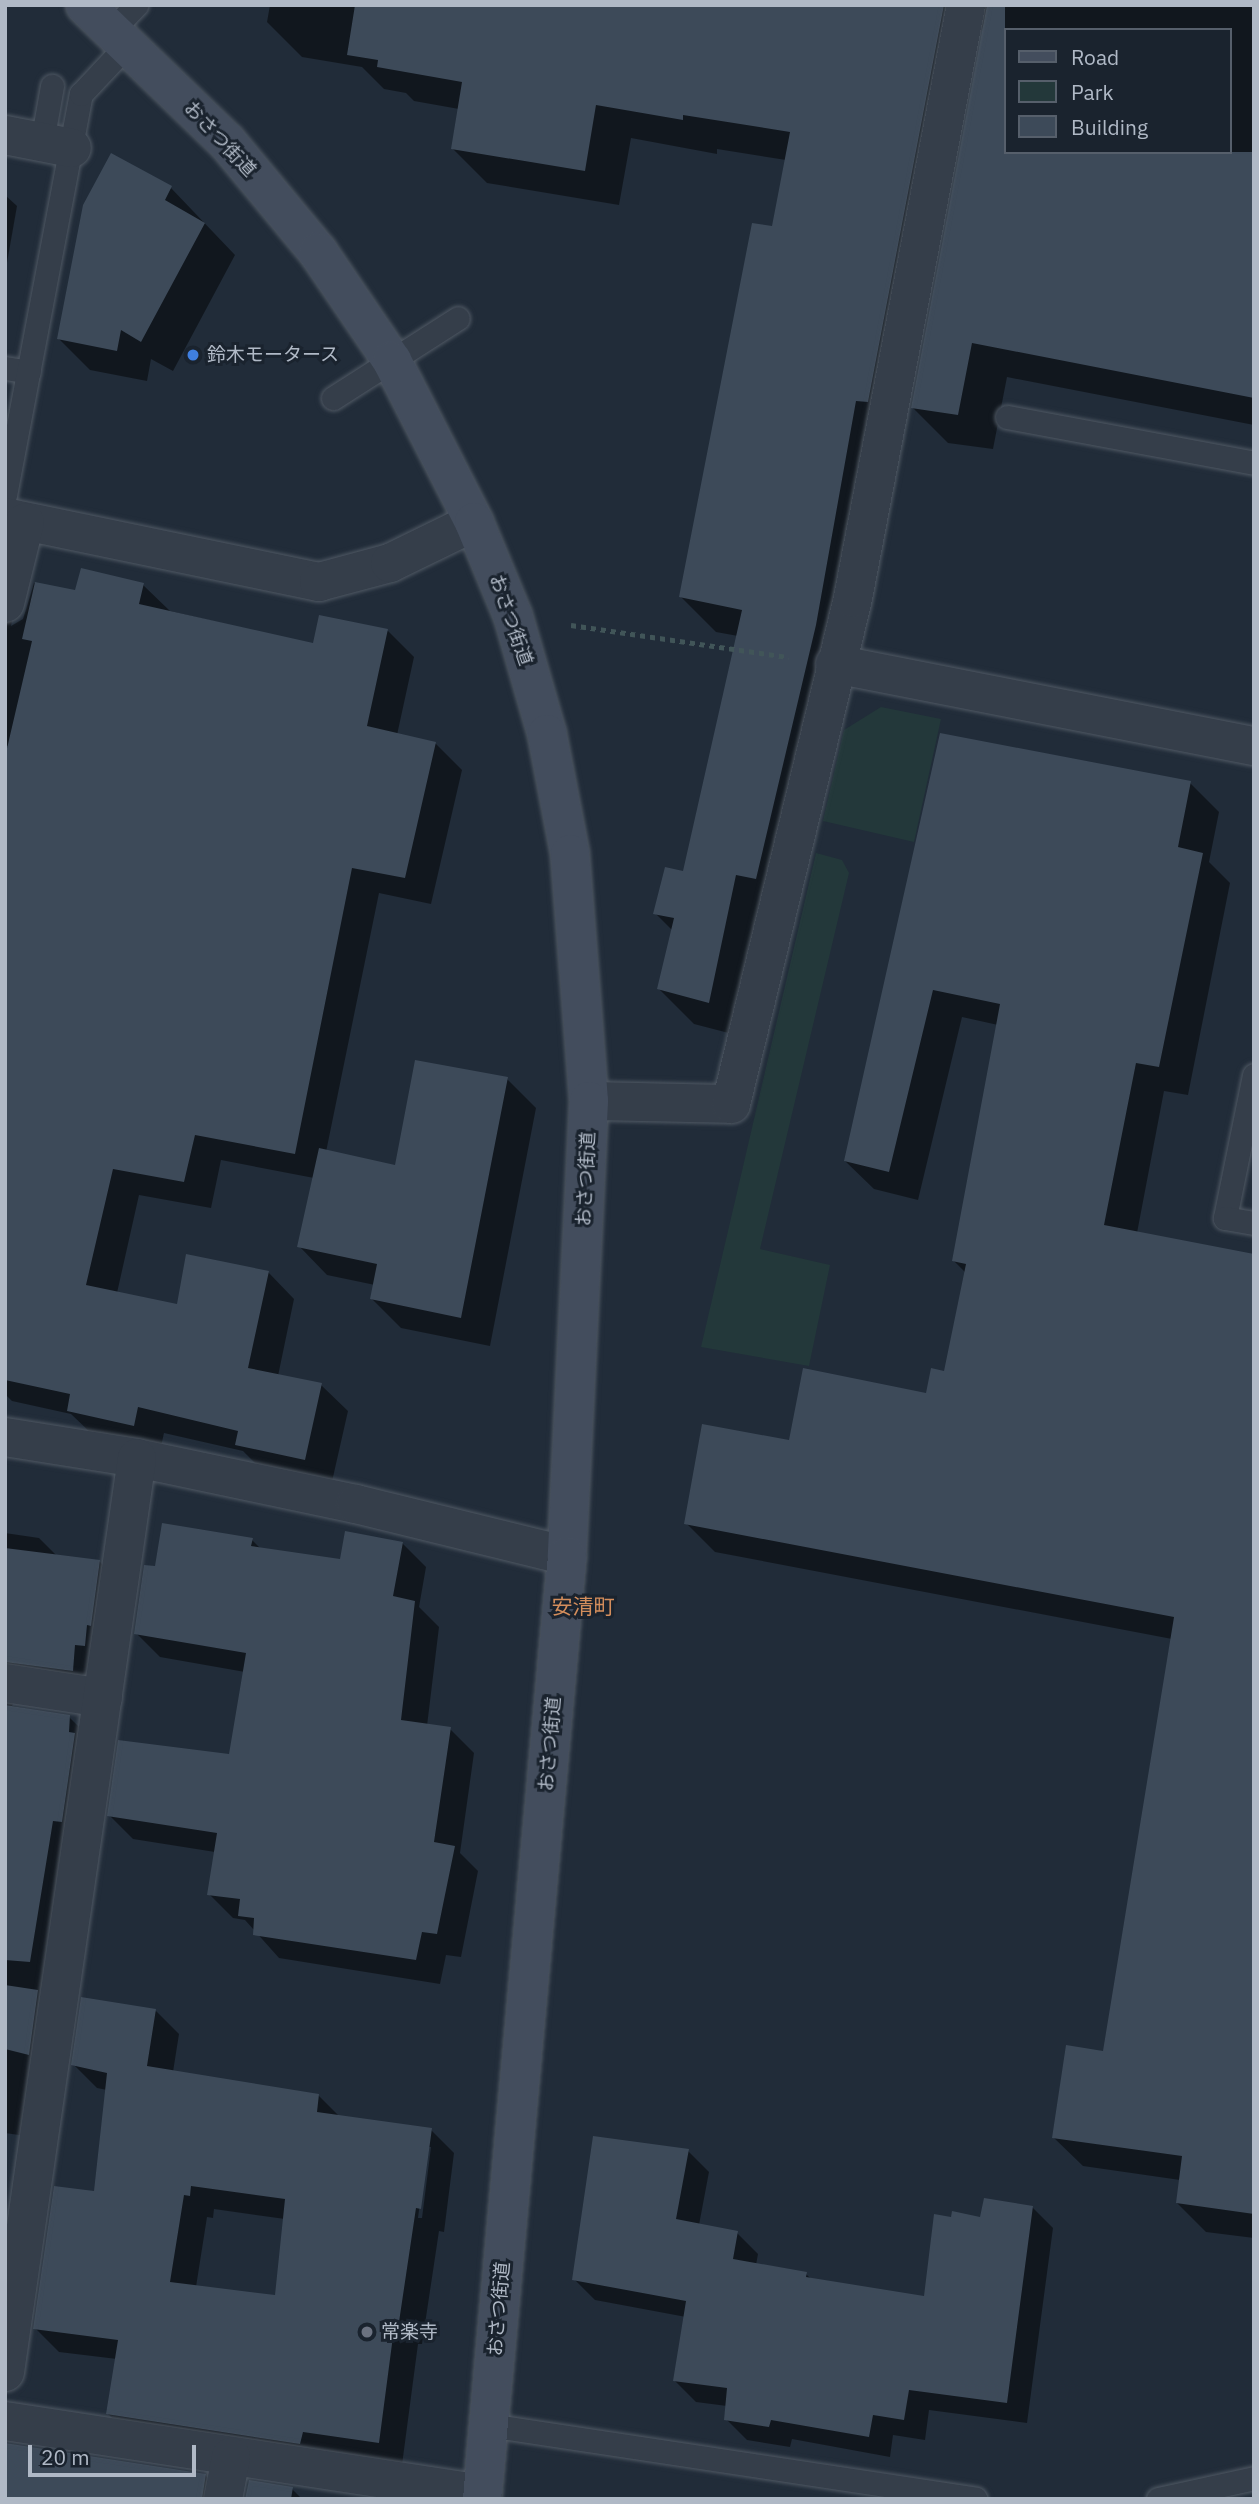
<!DOCTYPE html>
<html>
<head>
<meta charset="utf-8">
<style>
	body { margin:0 }
	#map { position:relative; width:1259px; height:2504px; overflow:hidden; background:#212c39; font-family:"IBM Plex Sans","Noto Sans JP",sans-serif }
	div>[style] { position:absolute }
	[style*='--x'] { left:calc(var(--x)*1px); top:calc(var(--y)*1px); width:calc(var(--w)*1px); rotate:calc(var(--a)*1deg) }
	.green>* { inset:0; background:#23383a }
	.shadow>* { inset:0; background:#0007 }
	.building>* { inset:0; background:#3d4a59 }
	.path>* { height:4.5px; margin-top:-2.25px; transform-origin:0; background:repeating-linear-gradient(90deg,#415558 0 5px,transparent 0 10px) }
	.roads { filter:drop-shadow(0 0 2px #505964) drop-shadow(0 0 2px #505964) }
	.lane>* { height:23px; margin:-11.5px; padding:0 11.5px; transform-origin:11.5px; border-radius:11.5px; background:#353e4a }
	.street>* { height:38px; margin:-19px; padding:0 19px; transform-origin:19px; border-radius:19px; background:#353e4a }
	.secondary>* { height:38px; margin:-19px; padding:0 19px; transform-origin:19px; border-radius:19px; background:#434d5d }
	.dots>* { width:19px; height:19px; translate:-50% -50%; box-sizing:border-box; border:4px solid #1a232e; border-radius:50% }
	span { translate:-50% -50%; white-space:nowrap; text-align:center; line-height:1.15; -webkit-text-stroke:6px #1a232e; paint-order:stroke }
	.street-label { font-size:19px; color:#b0b9c6 }
	.poi-label { font-size:19px; color:#b0b9c6 }
	.left { translate:0 -50%; text-align:left }
	.neighbourhood-label { font-size:21px; color:#d48e5c }
	.frame { position:absolute; inset:0; border:7px solid #b0b9c6; pointer-events:none }
	.legend { position:absolute; left:1004px; top:28px; width:228px; height:126px; box-sizing:border-box; background:#1a232e; border:2px solid #565f6b; margin:0; padding:9px 12px; list-style:none; font-size:21px; color:#b0b9c6 }
	.legend li { display:flex; align-items:center; gap:14px; height:35px }
	.legend b { width:35px; border:2px solid #565f6b }
	.scale { position:absolute; left:28px; top:2445px; width:168px; height:32px; box-sizing:border-box; border:4px solid #b0b9c6; border-top:0; padding-left:9px; font-size:21px; line-height:24px; white-space:nowrap; color:#b0b9c6; -webkit-text-stroke:5px #1a232e; paint-order:stroke }
</style>
</head>
<body>
<div id="map">
	<div class="green">
		<i style="clip-path:polygon(881px 707px,941px 719px,914px 842px,823px 821px,844px 730px)"></i>
		<i style="clip-path:polygon(816px 853px,842px 860px,849px 873px,760px 1249px,830px 1265px,809px 1366px,701px 1347px)"></i>
	</div>
	<div class="shadow">
		<i style="clip-path:polygon(evenodd,270px 5px,1254px 5px,1254px 425px,1007px 377px,993px 449px,948px 443px,913px 408px,985px 22px,979px 36px,744px 1037px,694px 1024px,659px 989px,673px 931px,655px 913px,684px 873px,738px 636px,716px 632px,681px 597px,774px 228px,786px 160px,717px 149px,717px 154px,631px 138px,619px 205px,487px 183px,452px 148px,459px 109px,414px 101px,406px 93px,384px 89px,362px 67px,302px 57px,267px 22px,270px 5px,1005px 30px,1229px 30px,1229px 152px,1005px 152px,1005px 30px)"></i>
		<i style="clip-path:polygon(171px 188px,235px 255px,173px 371px,151px 359px,147px 381px,90px 370px,59px 339px)"></i>
		<i style="clip-path:polygon(5px 195px,17px 206px,5px 274px)"></i>
		<i style="clip-path:polygon(5px 569px,19px 582px,11px 626px,23px 619px,34px 583px,76px 593px,143px 585px,170px 611px,314px 645px,388px 631px,414px 657px,397px 735px,436px 744px,462px 770px,431px 904px,379px 893px,326px 1152px,397px 1167px,507px 1079px,536px 1108px,490px 1346px,401px 1328px,372px 1299px,375px 1285px,327px 1275px,299px 1246px,314px 1178px,221px 1160px,211px 1208px,139px 1195px,117px 1293px,178px 1306px,268px 1272px,294px 1299px,278px 1376px,321px 1385px,348px 1411px,331px 1486px,263px 1471px,243px 1451px,164px 1433px,160px 1451px,95px 1437px,71px 1414px,12px 1401px,5px 1394px,5px 759px,8px 746px,5px 746px)"></i>
		<i style="clip-path:polygon(942px 735px,1190px 783px,1219px 812px,1209px 862px,1230px 883px,1188px 1095px,1164px 1091px,1137px 1233px,1254px 1256px,1254px 2238px,1206px 2232px,1177px 2203px,1180px 2180px,1083px 2166px,1054px 2138px,1104px 2053px,1172px 1639px,715px 1552px,686px 1523px,790px 1442px,928px 1395px,946px 1373px,966px 1273px,954px 1261px,998px 1025px,962px 1017px,918px 1200px,874px 1189px,845px 1161px)"></i>
		<i style="clip-path:polygon(5px 1533px,39px 1538px,57px 1556px,99px 1561px,127px 1589px,112px 1673px,16px 1697px,12px 1706px,69px 1717px,97px 1745px,40px 2138px,5px 2133px)"></i>
		<i style="clip-path:polygon(252px 1540px,261px 1549px,342px 1561px,402px 1543px,426px 1567px,419px 1607px,439px 1627px,427px 1726px,450px 1729px,474px 1753px,460px 1853px,478px 1871px,461px 1957px,446px 1955px,440px 1984px,279px 1958px,245px 1920px,233px 1918px,209px 1894px,215px 1852px,133px 1839px,109px 1815px,231px 1756px,245px 1672px,160px 1657px,136px 1633px,156px 1568px)"></i>
		<i style="clip-path:polygon(evenodd,156px 2011px,179px 2034px,173px 2072px,318px 2095px,340px 2117px,431px 2130px,454px 2153px,444px 2232px,439px 2231px,422px 2344px,418px 2344px,402px 2465px,132px 2437px,108px 2414px,117px 2359px,59px 2352px,35px 2328px,96px 2193px,107px 2090px,97px 2088px,73px 2064px,156px 2011px,427px 2147px,431px 2147px,422px 2218px,418px 2218px,427px 2147px,156px 2011px,214px 2209px,285px 2219px,277px 2296px,196px 2287px,207px 2217px,213px 2218px,214px 2209px)"></i>
		<i style="clip-path:polygon(688px 2151px,709px 2172px,699px 2225px,737px 2233px,758px 2254px,756px 2265px,806px 2274px,812px 2280px,926px 2298px,982px 2219px,1032px 2207px,1053px 2228px,1027px 2423px,929px 2410px,925px 2440px,893px 2435px,890px 2457px,792px 2439px,790px 2447px,747px 2440px,726px 2419px,727px 2406px,696px 2402px,675px 2381px,686px 2317px,595px 2300px,574px 2279px)"></i>
		<i style="clip-path:polygon(205px 2475px,228px 2499px,5px 2499px)"></i>
		<i style="clip-path:polygon(292px 2489px,302px 2499px,246px 2499px)"></i>
	</div>
	<div class="building">
		<i style="clip-path:polygon(355px 5px,944px 5px,868px 402px,856px 401px,816px 625px,756px 879px,736px 875px,709px 1003px,657px 989px,674px 918px,653px 914px,665px 867px,683px 871px,742px 610px,679px 597px,752px 223px,772px 226px,790px 132px,683px 115px,683px 120px,596px 105px,585px 171px,451px 149px,462px 82px,377px 67px,378px 60px,347px 55px)"></i>
		<i style="clip-path:polygon(987px 5px,1005px 5px,1005px 152px,1254px 152px,1254px 398px,972px 343px,958px 415px,911px 408px)"></i>
		<i style="clip-path:polygon(111px 153px,172px 186px,165px 200px,205px 223px,141px 342px,121px 330px,117px 351px,57px 339px,83px 205px)"></i>
		<i style="clip-path:polygon(81px 568px,144px 583px,139px 604px,313px 643px,319px 615px,388px 629px,367px 726px,436px 742px,405px 878px,352px 868px,295px 1154px,195px 1135px,184px 1182px,113px 1169px,86px 1285px,177px 1304px,186px 1254px,269px 1271px,248px 1368px,322px 1383px,305px 1460px,235px 1445px,238px 1431px,138px 1407px,134px 1426px,67px 1411px,70px 1394px,5px 1380px,5px 757px,32px 641px,22px 639px,35px 582px,75px 590px)"></i>
		<i style="clip-path:polygon(940px 733px,1191px 781px,1178px 847px,1203px 853px,1159px 1067px,1136px 1063px,1104px 1225px,1254px 1254px,1254px 2214px,1176px 2203px,1182px 2156px,1052px 2138px,1066px 2045px,1103px 2051px,1174px 1617px,684px 1524px,702px 1424px,789px 1440px,803px 1368px,926px 1393px,931px 1368px,944px 1371px,966px 1264px,952px 1261px,1000px 1004px,933px 990px,889px 1172px,844px 1161px)"></i>
		<i style="clip-path:polygon(415px 1060px,508px 1077px,461px 1318px,370px 1299px,377px 1264px,297px 1247px,319px 1148px,395px 1165px)"></i>
		<i style="clip-path:polygon(162px 1523px,253px 1538px,251px 1546px,340px 1559px,345px 1531px,403px 1542px,393px 1596px,415px 1601px,401px 1720px,451px 1727px,434px 1842px,455px 1846px,437px 1934px,422px 1932px,416px 1960px,253px 1935px,254px 1918px,238px 1916px,240px 1899px,207px 1895px,217px 1833px,107px 1816px,118px 1740px,229px 1754px,246px 1653px,134px 1634px,144px 1565px,155px 1566px)"></i>
		<i style="clip-path:polygon(5px 1548px,100px 1560px,91px 1626px,87px 1625px,85px 1646px,75px 1645px,73px 1671px,5px 1662px)"></i>
		<i style="clip-path:polygon(5px 1705px,70px 1715px,69px 1732px,75px 1733px,62px 1822px,53px 1821px,30px 1962px,5px 1960px)"></i>
		<i style="clip-path:polygon(5px 1985px,38px 1990px,29px 2055px,5px 2049px)"></i>
		<i style="clip-path:polygon(evenodd,81px 1997px,156px 2009px,147px 2066px,319px 2094px,317px 2112px,432px 2128px,421px 2209px,416px 2208px,399px 2322px,395px 2321px,379px 2443px,303px 2432px,300px 2444px,106px 2414px,118px 2340px,33px 2329px,54px 2186px,94px 2191px,107px 2073px,71px 2065px,81px 1997px,191px 2186px,285px 2199px,275px 2295px,170px 2282px,184px 2195px,190px 2196px,191px 2186px)"></i>
		<i style="clip-path:polygon(593px 2136px,689px 2149px,676px 2219px,738px 2231px,733px 2259px,807px 2272px,806px 2277px,924px 2296px,934px 2214px,951px 2217px,952px 2211px,980px 2217px,984px 2198px,1033px 2206px,1007px 2403px,909px 2390px,904px 2420px,873px 2415px,869px 2437px,771px 2420px,769px 2427px,724px 2420px,727px 2388px,673px 2381px,686px 2301px,572px 2280px)"></i>
		<i style="clip-path:polygon(5px 2443px,206px 2474px,202px 2499px,5px 2499px)"></i>
		<i style="clip-path:polygon(249px 2480px,293px 2487px,291px 2499px,245px 2499px)"></i>
	</div>
	<div class="path">
		<i style="--x:571;--y:625;--w:220;--a:8.4"></i>
	</div>
	<div class="roads">
		<div class="lane">
			<i style="--x:112;--y:30;--w:35;--a:-46"></i>
			<i style="--x:42;--y:142;--w:57;--a:-79.9"></i>
			<i style="--x:5;--y:368;--w:24;--a:9"></i>
			<i style="--x:333;--y:398;--w:148;--a:-32.6"></i>
			<i style="--x:1007;--y:417;--w:251;--a:10.5"></i>
			<i style="--x:5;--y:495;--w:408;--a:-79.3"></i>
			<i style="--x:81;--y:94;--w:67;--a:-46.8"></i>
			<i style="--x:1254;--y:1075;--w:146;--a:101.5"></i>
			<i style="--x:1225;--y:1218;--w:29;--a:10"></i>
			<i style="--x:488;--y:2425;--w:493;--a:8.6"></i>
			<i style="--x:1158;--y:2499;--w:98;--a:-12.3"></i>
		</div>
		<div class="street">
			<i style="--x:5;--y:135;--w:68;--a:11"></i>
			<i style="--x:5;--y:517;--w:321;--a:11.7"></i>
			<i style="--x:319;--y:582;--w:73;--a:-15"></i>
			<i style="--x:390;--y:563;--w:93;--a:-26"></i>
			<i style="--x:5;--y:603;--w:83;--a:-76.1"></i>
			<i style="--x:835;--y:664;--w:427;--a:11.1"></i>
			<i style="--x:589;--y:1101;--w:142;--a:1.2"></i>
			<i style="--x:731;--y:1104;--w:520;--a:-76.44"></i>
			<i style="--x:853;--y:598;--w:604;--a:-79.21"></i>
			<i style="--x:5;--y:1437;--w:134;--a:9"></i>
			<i style="--x:137;--y:1458;--w:224;--a:11.9"></i>
			<i style="--x:356;--y:1504;--w:217;--a:13.8"></i>
			<i style="--x:5;--y:1683;--w:99;--a:8.7"></i>
			<i style="--x:5;--y:2372;--w:923;--a:-81.78"></i>
			<i style="--x:5;--y:2421;--w:483;--a:8.7"></i>
			<i style="--x:223;--y:2499;--w:43;--a:-79.2"></i>
		</div>
		<div class="secondary">
			<i style="--x:85;--y:5;--w:197;--a:44"></i>
			<i style="--x:227;--y:142;--w:143;--a:50.4"></i>
			<i style="--x:318;--y:252;--w:132;--a:55.8"></i>
			<i style="--x:392;--y:361;--w:181;--a:63"></i>
			<i style="--x:474;--y:522;--w:102;--a:67.5"></i>
			<i style="--x:513;--y:616;--w:123;--a:73.9"></i>
			<i style="--x:547;--y:734;--w:122;--a:79.1"></i>
			<i style="--x:570;--y:854;--w:248;--a:85.6"></i>
			<i style="--x:589;--y:1101;--w:456;--a:92.8"></i>
			<i style="--x:567;--y:1556;--w:947;--a:95.15"></i>
		</div>
	</div>
	<div class="dots">
		<i style="left:193px;top:355px;background:#3f7fe0"></i>
		<i style="left:367px;top:2332px;background:#6b7280"></i>
	</div>
	<div class="street-label">
		<span style="left:220px;top:139px;rotate:47deg">おさつ街道</span>
		<span style="left:511px;top:620px;rotate:71deg">おさつ街道</span>
		<span style="left:586px;top:1179px;rotate:-87deg">おさつ街道</span>
		<span style="left:550px;top:1744px;rotate:-85deg">おさつ街道</span>
		<span style="left:499px;top:2309px;rotate:-85deg">おさつ街道</span>
	</div>
	<div class="poi-label">
		<span class="left" style="left:207px;top:355px">鈴木モータース</span>
		<span class="left" style="left:381px;top:2332px">常楽寺</span>
	</div>
	<div class="neighbourhood-label">
		<span style="left:583px;top:1606px">安清町</span>
	</div>
	<div class="frame"></div>
	<ul class="legend">
	<li><b style="height:9px;background:#434d5d"></b>Road</li>
	<li><b style="height:19px;background:#23383a"></b>Park</li>
	<li><b style="height:19px;background:#3d4a59"></b>Building</li>
	</ul>
	<div class="scale">20 m</div>
</div>
</body>
</html>
